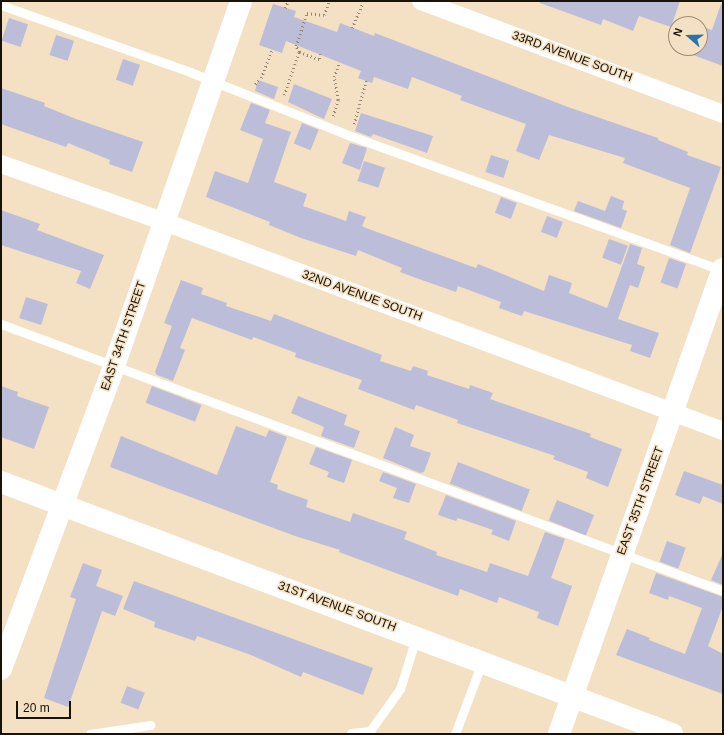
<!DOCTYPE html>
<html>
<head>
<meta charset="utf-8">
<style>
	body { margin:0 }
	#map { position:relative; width:724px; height:735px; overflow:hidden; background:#f4e0c2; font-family:Helvetica,sans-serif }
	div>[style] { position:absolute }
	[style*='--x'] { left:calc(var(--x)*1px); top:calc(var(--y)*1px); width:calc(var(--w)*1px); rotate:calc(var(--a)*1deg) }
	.building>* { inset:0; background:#bcbdd9; transform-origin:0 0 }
	.path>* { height:2.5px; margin-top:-1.25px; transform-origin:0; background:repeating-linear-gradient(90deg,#958772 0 1px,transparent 0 4px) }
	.lane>* { height:9px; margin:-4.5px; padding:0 4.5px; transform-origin:4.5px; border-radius:4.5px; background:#fff }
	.street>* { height:18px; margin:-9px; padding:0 9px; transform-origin:9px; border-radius:9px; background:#fff }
	.secondary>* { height:22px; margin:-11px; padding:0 11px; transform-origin:11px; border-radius:11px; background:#fff }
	span { translate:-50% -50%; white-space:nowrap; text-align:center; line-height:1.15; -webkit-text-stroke:3px #f4e0c2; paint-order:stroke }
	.street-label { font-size:12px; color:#181207 }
	.frame { position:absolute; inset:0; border:2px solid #181207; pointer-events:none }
	.north { position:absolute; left:668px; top:16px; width:40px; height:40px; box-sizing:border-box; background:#f4e0c2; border:1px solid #9c8e77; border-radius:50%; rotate:290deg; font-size:11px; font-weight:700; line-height:16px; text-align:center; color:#181207 }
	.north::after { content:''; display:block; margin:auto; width:14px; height:18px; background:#2c74a8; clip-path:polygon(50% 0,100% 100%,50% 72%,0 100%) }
	.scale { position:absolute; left:16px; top:701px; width:55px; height:18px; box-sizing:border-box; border:2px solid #181207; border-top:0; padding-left:5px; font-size:12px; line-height:14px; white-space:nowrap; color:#181207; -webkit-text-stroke:3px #f4e0c2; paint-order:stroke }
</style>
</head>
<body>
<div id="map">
	<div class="building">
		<i style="clip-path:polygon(540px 1px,680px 1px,671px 27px,639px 16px,633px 31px,603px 19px,601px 25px,540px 3px)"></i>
		<i style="clip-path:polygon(273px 4px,296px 11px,294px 17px,337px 32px,340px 23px,374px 36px,375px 33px,568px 107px,658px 138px,658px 140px,688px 152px,687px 155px,721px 167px,690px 253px,670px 245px,690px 188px,623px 163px,625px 158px,549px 135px,539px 160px,516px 151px,526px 124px,460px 100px,462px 96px,412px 77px,408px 89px,374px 77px,372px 83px,358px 78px,361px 71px,286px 41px,282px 53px,259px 45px)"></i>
		<i style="clip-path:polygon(721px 4px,723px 5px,723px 66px,674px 48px,676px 44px,676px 48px,700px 48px,700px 26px,712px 30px)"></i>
		<i style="left:9px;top:18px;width:20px;height:24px;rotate:18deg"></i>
		<i style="left:56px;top:35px;width:19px;height:21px;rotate:18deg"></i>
		<i style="left:123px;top:59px;width:18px;height:22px;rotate:19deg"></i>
		<i style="clip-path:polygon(258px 80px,278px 87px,274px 99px,255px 91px)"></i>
		<i style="clip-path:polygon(294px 84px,332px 99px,324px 119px,288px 102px)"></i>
		<i style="clip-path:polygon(1px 88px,45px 103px,44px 106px,76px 119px,143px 142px,132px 172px,109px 164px,110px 160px,68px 143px,66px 147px,1px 124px)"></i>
		<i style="clip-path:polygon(251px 103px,270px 110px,265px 123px,291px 132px,274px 182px,307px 194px,303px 206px,346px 221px,349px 211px,366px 217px,362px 226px,366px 228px,476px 268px,478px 264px,544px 291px,549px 275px,572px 283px,569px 293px,607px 308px,630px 244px,642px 248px,637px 264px,645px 267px,638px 288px,630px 285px,618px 319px,659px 333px,650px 358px,630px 351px,632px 345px,524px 311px,522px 316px,499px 308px,501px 302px,458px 286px,456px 292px,419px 279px,400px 272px,402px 268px,358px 250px,356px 256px,301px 238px,269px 225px,270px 222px,206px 197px,215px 171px,248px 183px,263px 139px,240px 130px)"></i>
		<i style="clip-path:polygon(361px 113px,433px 136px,427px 153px,373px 134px,371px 137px,355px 131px)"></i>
		<i style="left:302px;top:123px;width:18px;height:22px;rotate:22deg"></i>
		<i style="clip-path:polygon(350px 143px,367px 148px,360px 170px,342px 163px)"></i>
		<i style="left:491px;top:155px;width:19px;height:18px;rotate:18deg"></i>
		<i style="left:364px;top:161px;width:22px;height:21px;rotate:18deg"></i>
		<i style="clip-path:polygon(611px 196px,624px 201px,622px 209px,627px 211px,621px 228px,574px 211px,578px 201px,605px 211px)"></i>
		<i style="left:501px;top:197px;width:17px;height:17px;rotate:21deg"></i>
		<i style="clip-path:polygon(1px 210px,40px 224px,37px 230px,104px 255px,90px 289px,76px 283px,81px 271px,1px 245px)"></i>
		<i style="left:547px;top:216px;width:17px;height:17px;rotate:21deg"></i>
		<i style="left:609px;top:239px;width:20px;height:20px;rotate:20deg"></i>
		<i style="left:669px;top:258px;width:18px;height:26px;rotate:19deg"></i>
		<i style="clip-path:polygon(181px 280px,203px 288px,201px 294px,227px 303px,226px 306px,271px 321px,274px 314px,382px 355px,380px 361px,411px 371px,413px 366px,428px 371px,427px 375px,469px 389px,470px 385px,493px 393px,490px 399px,591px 434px,590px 437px,622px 449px,608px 487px,586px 478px,588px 472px,553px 459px,555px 456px,457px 423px,458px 420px,416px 405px,414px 410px,358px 389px,362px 380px,295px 357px,296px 353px,253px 337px,252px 340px,192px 318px,180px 348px,185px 350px,173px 381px,157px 375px,155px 372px,172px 326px,164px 323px)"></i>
		<i style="left:26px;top:297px;width:23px;height:22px;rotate:18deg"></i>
		<i style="clip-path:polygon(1px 386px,18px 392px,17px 396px,49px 407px,34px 449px,1px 437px)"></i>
		<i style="left:152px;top:386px;width:53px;height:18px;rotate:21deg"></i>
		<i style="clip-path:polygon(298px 396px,347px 415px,344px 425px,360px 431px,354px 448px,321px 436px,324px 427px,291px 413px)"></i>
		<i style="clip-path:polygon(236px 426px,266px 437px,269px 430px,287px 437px,270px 482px,278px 485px,277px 489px,308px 500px,306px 507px,350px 522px,353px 513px,407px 532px,404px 539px,437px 552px,436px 555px,487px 572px,490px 563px,528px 576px,545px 532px,565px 539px,551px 578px,572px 586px,558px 626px,537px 618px,539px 612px,499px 597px,497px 603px,460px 589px,458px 596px,436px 588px,339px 552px,340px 550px,295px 536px,110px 467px,121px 436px,217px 475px)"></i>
		<i style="clip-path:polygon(395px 427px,414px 435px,410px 446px,431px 453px,424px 472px,420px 473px,383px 458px)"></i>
		<i style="clip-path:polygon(316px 447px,352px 460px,344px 483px,327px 477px,329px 472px,309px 464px)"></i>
		<i style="left:458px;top:462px;width:77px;height:23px;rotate:21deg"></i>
		<i style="clip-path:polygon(684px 471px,723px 485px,723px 504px,703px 496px,700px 504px,675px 495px)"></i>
		<i style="clip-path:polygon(383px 472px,416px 484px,409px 503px,393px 498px,397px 488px,379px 481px)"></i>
		<i style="clip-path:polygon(446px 495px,516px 521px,509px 541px,491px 534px,493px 530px,458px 518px,456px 521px,438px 515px)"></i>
		<i style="left:557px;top:500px;width:40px;height:22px;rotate:22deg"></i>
		<i style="left:667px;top:541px;width:20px;height:22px;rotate:20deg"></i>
		<i style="clip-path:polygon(723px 553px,723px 585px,711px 580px)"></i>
		<i style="clip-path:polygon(83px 563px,102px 570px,96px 586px,123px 596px,115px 616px,102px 611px,68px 707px,44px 698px,76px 599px,70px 597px)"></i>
		<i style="clip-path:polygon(656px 573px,723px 597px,723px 606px,708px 646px,723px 654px,723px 694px,616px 655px,627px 629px,650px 638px,649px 640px,685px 654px,702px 608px,669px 596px,668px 600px,649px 593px)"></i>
		<i style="clip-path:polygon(134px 581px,373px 668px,363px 695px,303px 672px,301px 677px,251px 655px,197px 636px,195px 641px,154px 627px,155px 622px,123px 609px)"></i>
		<i style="left:127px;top:686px;width:19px;height:18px;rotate:21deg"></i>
	</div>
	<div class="path">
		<i style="--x:285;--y:8;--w:8;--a:-67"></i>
		<i style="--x:352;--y:28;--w:26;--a:-67"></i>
		<i style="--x:321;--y:54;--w:6;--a:108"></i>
		<i style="--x:319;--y:60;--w:22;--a:-158"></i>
		<i style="--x:299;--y:52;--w:7;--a:-117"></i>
		<i style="--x:296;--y:46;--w:35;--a:-72"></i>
		<i style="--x:307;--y:13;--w:17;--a:7"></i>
		<i style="--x:324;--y:15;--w:15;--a:-70"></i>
		<i style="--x:255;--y:84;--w:8;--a:-45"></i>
		<i style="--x:261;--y:78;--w:31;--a:-69"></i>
		<i style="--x:284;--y:95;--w:46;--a:-70.8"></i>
		<i style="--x:333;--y:116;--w:17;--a:-73"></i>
		<i style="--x:338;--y:100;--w:23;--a:-100"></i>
		<i style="--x:334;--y:77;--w:15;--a:-70"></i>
		<i style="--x:354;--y:124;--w:45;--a:-74.4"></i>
	</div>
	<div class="lane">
		<i style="--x:1;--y:5;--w:201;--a:19.5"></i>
		<i style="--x:190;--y:72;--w:173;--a:21.7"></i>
		<i style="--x:351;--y:136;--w:396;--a:19.9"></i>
		<i style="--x:1;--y:324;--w:770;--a:20.29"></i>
		<i style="--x:351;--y:733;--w:19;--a:-6"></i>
		<i style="--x:370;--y:731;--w:52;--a:-54.5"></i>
		<i style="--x:400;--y:689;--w:53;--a:-72.6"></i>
		<i style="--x:90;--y:734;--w:61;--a:-8.5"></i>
		<i style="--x:455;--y:734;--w:77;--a:-69.4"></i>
	</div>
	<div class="street">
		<i style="--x:421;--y:1;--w:322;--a:20.5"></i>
		<i style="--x:1;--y:164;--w:174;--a:19.5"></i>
		<i style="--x:165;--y:222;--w:596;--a:20.53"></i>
	</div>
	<div class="secondary">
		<i style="--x:1;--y:482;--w:717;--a:20.58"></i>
		<i style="--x:1;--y:669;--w:323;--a:-69.5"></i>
		<i style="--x:114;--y:366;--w:386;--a:-70.8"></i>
		<i style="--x:559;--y:734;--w:493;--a:-70.6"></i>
	</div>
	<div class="street-label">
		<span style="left:572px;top:57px;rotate:20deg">33RD AVENUE SOUTH</span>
		<span style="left:362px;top:296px;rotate:20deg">32ND AVENUE SOUTH</span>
		<span style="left:124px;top:336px;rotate:-71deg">EAST 34TH STREET</span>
		<span style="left:641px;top:501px;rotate:-70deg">EAST 35TH STREET</span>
		<span style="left:337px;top:607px;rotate:20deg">31ST AVENUE SOUTH</span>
	</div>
	<div class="frame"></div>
	<div class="north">N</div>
	<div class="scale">20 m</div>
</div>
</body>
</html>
